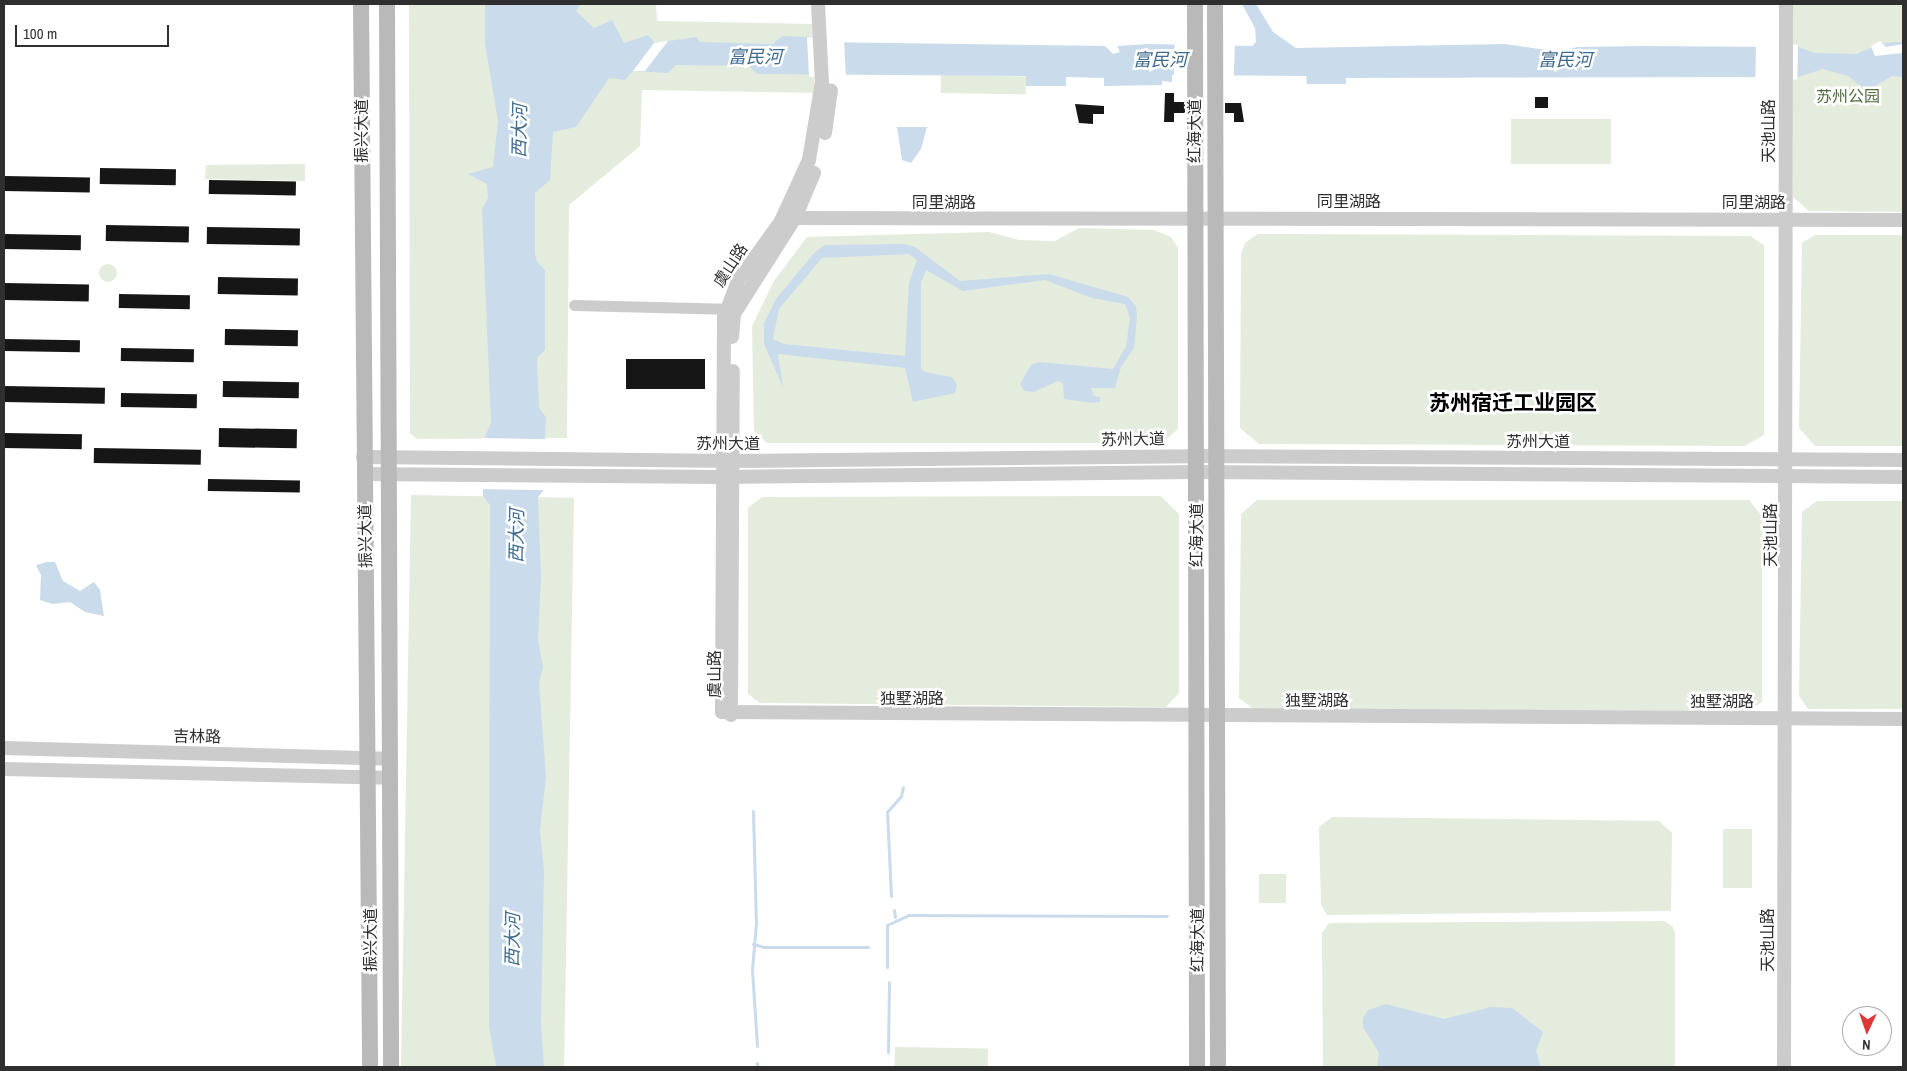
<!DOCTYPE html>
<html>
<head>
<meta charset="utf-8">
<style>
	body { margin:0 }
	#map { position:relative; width:1907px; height:1071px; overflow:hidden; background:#fff; font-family:"Archivo Narrow","Noto Sans SC",sans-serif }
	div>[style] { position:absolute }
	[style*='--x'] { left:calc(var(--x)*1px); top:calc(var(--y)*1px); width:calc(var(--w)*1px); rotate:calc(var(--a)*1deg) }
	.green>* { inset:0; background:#e4ecdd; transform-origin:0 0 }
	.round { border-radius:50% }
	.water>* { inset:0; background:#cadceb }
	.pier>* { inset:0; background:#fff; transform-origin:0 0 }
	.stream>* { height:3px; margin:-1.5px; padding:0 1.5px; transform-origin:1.5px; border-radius:1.5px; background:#cadceb }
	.building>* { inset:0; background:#161616; transform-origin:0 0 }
	.minor>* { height:11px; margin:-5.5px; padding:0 5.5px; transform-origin:5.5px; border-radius:5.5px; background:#ccc }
	.tertiary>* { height:14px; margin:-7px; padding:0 7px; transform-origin:7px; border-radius:7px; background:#ccc }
	.secondary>* { height:16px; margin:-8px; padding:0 8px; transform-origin:8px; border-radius:8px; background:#b9b9b9 }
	span { translate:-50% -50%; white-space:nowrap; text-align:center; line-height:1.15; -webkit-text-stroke:5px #fff; paint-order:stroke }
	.park-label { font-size:16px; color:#4f6a3d }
	.street-label { font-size:16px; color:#2f2f2f }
	.water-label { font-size:18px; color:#3f6b8f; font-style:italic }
	.district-label { font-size:21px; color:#000; font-weight:700 }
	.frame { position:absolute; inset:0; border:5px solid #2f2f2f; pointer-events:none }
	.north { position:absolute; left:1842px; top:1006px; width:50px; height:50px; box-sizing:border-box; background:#fff; border:1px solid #acacac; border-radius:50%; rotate:183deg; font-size:14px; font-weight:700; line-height:20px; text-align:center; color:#2f2f2f }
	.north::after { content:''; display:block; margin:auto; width:18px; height:22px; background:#e13637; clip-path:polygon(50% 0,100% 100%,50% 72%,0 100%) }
	.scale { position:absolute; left:15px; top:25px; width:154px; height:22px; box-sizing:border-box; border:2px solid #2f2f2f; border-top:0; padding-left:6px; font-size:15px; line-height:18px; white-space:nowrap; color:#2f2f2f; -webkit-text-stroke:4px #fff; paint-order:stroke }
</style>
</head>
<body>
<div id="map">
	<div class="green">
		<i style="clip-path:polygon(409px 4px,656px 4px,657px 21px,812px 24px,815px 93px,642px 90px,640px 146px,569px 205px,567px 438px,417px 439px,410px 433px)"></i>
		<i style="clip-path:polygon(1793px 4px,1903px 4px,1903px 212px,1809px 211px,1793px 197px)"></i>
		<i style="left:941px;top:75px;width:85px;height:18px;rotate:1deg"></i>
		<i style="left:1511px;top:119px;width:100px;height:45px"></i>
		<i style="clip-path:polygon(305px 164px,305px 181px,205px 179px,206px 165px)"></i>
		<i style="clip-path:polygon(1079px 228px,1154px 230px,1171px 237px,1178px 248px,1178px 429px,1162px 443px,767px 443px,754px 431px,752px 326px,774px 281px,807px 237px,989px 232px,1019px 240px,1055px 241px)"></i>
		<i style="clip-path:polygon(1258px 234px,1750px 236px,1764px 245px,1764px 435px,1744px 446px,1259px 444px,1240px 428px,1241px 254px,1245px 243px)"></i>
		<i style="clip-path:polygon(1815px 235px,1903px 235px,1903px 446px,1815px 446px,1799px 428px,1802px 243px)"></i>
		<i class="round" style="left:99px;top:264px;width:18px;height:18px"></i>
		<i style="left:411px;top:495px;width:163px;height:572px;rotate:1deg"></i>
		<i style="clip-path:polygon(1161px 496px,1179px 514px,1179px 693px,1166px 707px,760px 703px,748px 694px,748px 508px,762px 497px)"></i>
		<i style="clip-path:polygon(1257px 500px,1749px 500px,1762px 516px,1762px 702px,1748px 711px,1254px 709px,1239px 698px,1241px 514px)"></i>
		<i style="clip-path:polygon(1817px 501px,1903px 501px,1903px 709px,1808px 709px,1799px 696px,1802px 512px)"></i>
		<i style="clip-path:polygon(1332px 817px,1659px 821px,1672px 833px,1671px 911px,1327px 915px,1321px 905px,1319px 827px)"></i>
		<i style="left:1723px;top:829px;width:29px;height:59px"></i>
		<i style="left:1259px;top:874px;width:27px;height:29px"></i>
		<i style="clip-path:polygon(1664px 921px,1673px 927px,1675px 933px,1675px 1067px,1323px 1067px,1322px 933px,1329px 923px)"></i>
		<i style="left:895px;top:1047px;width:93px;height:20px;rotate:1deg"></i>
	</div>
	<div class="water">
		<i style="clip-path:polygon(485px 4px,581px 4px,576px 11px,594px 28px,612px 20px,624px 43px,648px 35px,655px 43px,696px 37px,700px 42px,773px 44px,782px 36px,814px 37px,815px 42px,1105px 46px,1113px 54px,1120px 52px,1117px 46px,1148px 44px,1252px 46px,1256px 42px,1255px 28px,1242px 4px,1256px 4px,1273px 32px,1296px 48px,1505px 44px,1560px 52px,1577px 47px,1643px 46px,1798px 47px,1815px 53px,1856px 54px,1882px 43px,1903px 42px,1903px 77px,1892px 76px,1867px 91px,1848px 76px,1823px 69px,1798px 77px,1346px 78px,1346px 84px,1307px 84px,1306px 76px,1172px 75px,1172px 82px,1162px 81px,1162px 85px,1104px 86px,1104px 78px,1066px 77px,1066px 86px,1026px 86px,1026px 76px,757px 74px,749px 66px,676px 65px,668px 73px,633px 71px,625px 80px,609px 78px,576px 127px,553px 132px,550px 180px,535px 193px,535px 253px,537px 262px,545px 270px,545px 350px,537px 358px,539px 408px,546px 417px,543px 491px,538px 497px,541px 577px,538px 640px,543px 667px,539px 682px,546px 777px,540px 830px,544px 870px,541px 1025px,544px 1067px,496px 1067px,489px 1026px,490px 505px,483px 496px,483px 441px,491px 423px,482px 209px,488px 198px,487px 184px,468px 174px,493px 167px,498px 121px,485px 44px)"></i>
		<i style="clip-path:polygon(897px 127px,927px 127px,921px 149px,911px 163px,902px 160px)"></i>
		<i style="clip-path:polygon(evenodd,904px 244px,915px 247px,960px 281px,1049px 274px,1128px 297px,1136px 306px,1137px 317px,1134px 348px,1121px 367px,1115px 388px,1091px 388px,1094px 396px,1100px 397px,1100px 402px,1092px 403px,1064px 399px,1063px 383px,1058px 381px,1034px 392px,1024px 391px,1020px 384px,1031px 365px,1039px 362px,1113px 369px,1126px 346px,1130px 318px,1125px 304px,1092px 298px,1045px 280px,963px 291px,926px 270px,921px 283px,921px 368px,925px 372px,952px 377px,957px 385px,955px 393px,913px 402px,905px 368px,778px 354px,783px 387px,764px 344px,764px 323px,776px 299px,815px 252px,825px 245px,904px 244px,909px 254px,917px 260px,909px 283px,905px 356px,784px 344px,773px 339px,779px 309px,822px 258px,909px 254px)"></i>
		<i style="clip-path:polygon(47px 562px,55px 562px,63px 581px,80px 591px,94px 582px,100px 590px,104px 616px,85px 612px,70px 602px,52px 604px,40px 600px,41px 575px,36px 565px)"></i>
		<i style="clip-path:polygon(1386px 1004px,1444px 1019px,1491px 1007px,1512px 1008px,1543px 1032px,1536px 1051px,1541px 1067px,1377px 1067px,1379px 1053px,1363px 1027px,1363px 1018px,1368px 1010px)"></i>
	</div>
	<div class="pier">
		<i style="clip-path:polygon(807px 37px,844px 40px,846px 77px,809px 77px)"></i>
		<i style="clip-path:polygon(668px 41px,645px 71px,633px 71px,654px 43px)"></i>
		<i style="left:1175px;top:41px;width:60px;height:37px;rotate:2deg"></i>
		<i style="clip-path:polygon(1880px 41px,1886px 47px,1903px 44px,1903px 53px,1875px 56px,1871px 46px)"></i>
		<i style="left:1756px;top:44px;width:42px;height:35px;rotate:1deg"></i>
		<i style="left:482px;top:438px;width:65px;height:51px;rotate:1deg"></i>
	</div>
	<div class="stream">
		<i style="--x:753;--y:811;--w:112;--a:88.5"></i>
		<i style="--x:756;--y:923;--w:47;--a:94.9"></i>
		<i style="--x:752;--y:970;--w:76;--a:86.2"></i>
		<i style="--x:891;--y:896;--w:84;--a:-92.7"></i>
		<i style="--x:887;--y:812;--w:21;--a:-49"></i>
		<i style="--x:901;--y:796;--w:9;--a:-77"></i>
		<i style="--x:894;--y:910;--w:7;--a:82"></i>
		<i style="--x:753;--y:944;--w:11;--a:15"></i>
		<i style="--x:764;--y:947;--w:104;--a:0"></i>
		<i style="--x:887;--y:967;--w:42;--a:-90"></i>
		<i style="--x:887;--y:925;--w:23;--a:-25"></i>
		<i style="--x:908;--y:915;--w:259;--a:0.2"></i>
		<i style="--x:888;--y:1052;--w:70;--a:-89.2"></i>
		<i style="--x:757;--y:1063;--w:4;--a:90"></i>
	</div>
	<div class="building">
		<i style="clip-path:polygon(1165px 93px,1174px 93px,1174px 102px,1185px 102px,1185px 113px,1174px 113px,1174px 122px,1164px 122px)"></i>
		<i style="left:1535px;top:97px;width:13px;height:11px"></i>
		<i style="clip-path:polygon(1225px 103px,1241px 103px,1244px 122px,1234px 122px,1234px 113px,1225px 113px)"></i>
		<i style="clip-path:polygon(1075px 104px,1104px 106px,1104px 114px,1093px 114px,1093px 124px,1079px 123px)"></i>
		<i style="left:100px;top:168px;width:76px;height:16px;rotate:1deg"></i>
		<i style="left:4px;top:176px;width:86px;height:15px;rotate:1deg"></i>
		<i style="left:209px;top:180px;width:87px;height:14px;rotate:1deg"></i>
		<i style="left:106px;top:225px;width:83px;height:16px;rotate:1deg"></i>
		<i style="left:207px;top:227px;width:93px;height:17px;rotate:1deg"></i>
		<i style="left:4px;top:234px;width:77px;height:15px;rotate:1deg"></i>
		<i style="left:218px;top:277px;width:80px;height:17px;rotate:1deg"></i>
		<i style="left:4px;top:283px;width:85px;height:17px;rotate:1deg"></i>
		<i style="left:119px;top:294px;width:71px;height:14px;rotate:1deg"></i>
		<i style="left:225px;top:329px;width:73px;height:16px;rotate:1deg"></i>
		<i style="left:4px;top:339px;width:76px;height:12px;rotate:1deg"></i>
		<i style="left:121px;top:348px;width:73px;height:13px;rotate:1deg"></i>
		<i style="left:626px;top:359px;width:79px;height:30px"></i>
		<i style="left:223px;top:381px;width:76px;height:16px;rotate:1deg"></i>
		<i style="left:4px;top:386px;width:101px;height:16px;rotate:1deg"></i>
		<i style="left:121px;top:393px;width:76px;height:14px;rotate:1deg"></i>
		<i style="left:219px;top:428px;width:78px;height:19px;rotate:1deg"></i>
		<i style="left:4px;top:433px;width:78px;height:15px;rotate:1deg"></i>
		<i style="left:94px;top:448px;width:107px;height:15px;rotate:1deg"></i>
		<i style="left:208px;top:479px;width:92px;height:12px;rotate:1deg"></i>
	</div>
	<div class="minor">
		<i style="--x:574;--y:305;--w:161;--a:1.4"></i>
	</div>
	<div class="tertiary">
		<i style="--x:818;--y:4;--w:78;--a:87.1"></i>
		<i style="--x:822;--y:82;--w:79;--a:99.5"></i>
		<i style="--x:809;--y:160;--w:67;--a:114.7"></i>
		<i style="--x:781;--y:221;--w:74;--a:125.6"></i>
		<i style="--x:738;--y:281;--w:39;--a:111"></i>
		<i style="--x:724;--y:317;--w:395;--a:90.3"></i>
		<i style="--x:722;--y:712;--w:1181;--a:0.34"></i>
		<i style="--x:825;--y:133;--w:43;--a:-82.1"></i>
		<i style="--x:795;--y:218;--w:1108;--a:0.1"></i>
		<i style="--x:732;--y:337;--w:23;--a:-85"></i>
		<i style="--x:734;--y:314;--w:114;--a:-57.6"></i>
		<i style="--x:795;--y:218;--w:49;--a:-67.1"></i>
		<i style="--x:363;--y:457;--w:371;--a:0.6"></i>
		<i style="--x:734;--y:461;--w:461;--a:-0.6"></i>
		<i style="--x:1195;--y:456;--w:708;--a:0.32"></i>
		<i style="--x:364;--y:474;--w:358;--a:0.5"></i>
		<i style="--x:722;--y:477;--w:473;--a:-0.6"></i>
		<i style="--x:1195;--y:472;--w:708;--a:0.4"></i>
		<i style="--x:731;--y:715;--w:344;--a:-89.7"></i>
		<i style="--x:4;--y:748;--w:385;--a:1.6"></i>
		<i style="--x:4;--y:769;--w:385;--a:1.3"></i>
		<i style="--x:1784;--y:1067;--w:1063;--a:-89.89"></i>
	</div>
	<div class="secondary">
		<i style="--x:361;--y:4;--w:1063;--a:89.51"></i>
		<i style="--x:387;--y:4;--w:1063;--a:89.78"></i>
		<i style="--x:1195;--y:4;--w:1063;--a:89.89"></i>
		<i style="--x:1215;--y:4;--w:1063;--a:89.84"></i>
	</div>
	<div class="park-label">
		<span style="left:1848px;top:96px">苏州公园</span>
	</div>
	<div class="street-label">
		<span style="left:361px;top:131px;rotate:-90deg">振兴大道</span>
		<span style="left:1194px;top:131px;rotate:-90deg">红海大道</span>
		<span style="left:1768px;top:131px;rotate:-90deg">天池山路</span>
		<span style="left:1349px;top:201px">同里湖路</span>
		<span style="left:944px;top:202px">同里湖路</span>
		<span style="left:1754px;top:202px">同里湖路</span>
		<span style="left:730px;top:265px;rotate:-57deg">虞山路</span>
		<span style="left:1133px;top:439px;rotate:-1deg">苏州大道</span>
		<span style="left:1538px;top:441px">苏州大道</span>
		<span style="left:728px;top:443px">苏州大道</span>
		<span style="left:1196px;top:535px;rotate:-90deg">红海大道</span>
		<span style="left:1770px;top:535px;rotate:-90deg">天池山路</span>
		<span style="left:365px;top:536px;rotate:-91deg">振兴大道</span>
		<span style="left:714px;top:674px;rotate:-90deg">虞山路</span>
		<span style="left:912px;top:698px">独墅湖路</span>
		<span style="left:1317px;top:700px">独墅湖路</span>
		<span style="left:1722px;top:701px">独墅湖路</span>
		<span style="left:197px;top:736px;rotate:1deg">吉林路</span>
		<span style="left:370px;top:940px;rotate:-90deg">振兴大道</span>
		<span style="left:1197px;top:940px;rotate:-90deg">红海大道</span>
		<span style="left:1767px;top:940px;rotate:-90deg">天池山路</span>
	</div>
	<div class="water-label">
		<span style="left:755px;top:57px">富民河</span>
		<span style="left:1160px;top:60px">富民河</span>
		<span style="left:1565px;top:60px">富民河</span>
		<span style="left:520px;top:131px;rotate:-89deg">西大河</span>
		<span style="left:517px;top:536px;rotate:-89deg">西大河</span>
		<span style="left:513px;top:940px;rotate:-89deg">西大河</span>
	</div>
	<div class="district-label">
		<span style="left:1513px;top:403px">苏州宿迁工业园区</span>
	</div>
	<div class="frame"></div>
	<div class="north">N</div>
	<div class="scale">100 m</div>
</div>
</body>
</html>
